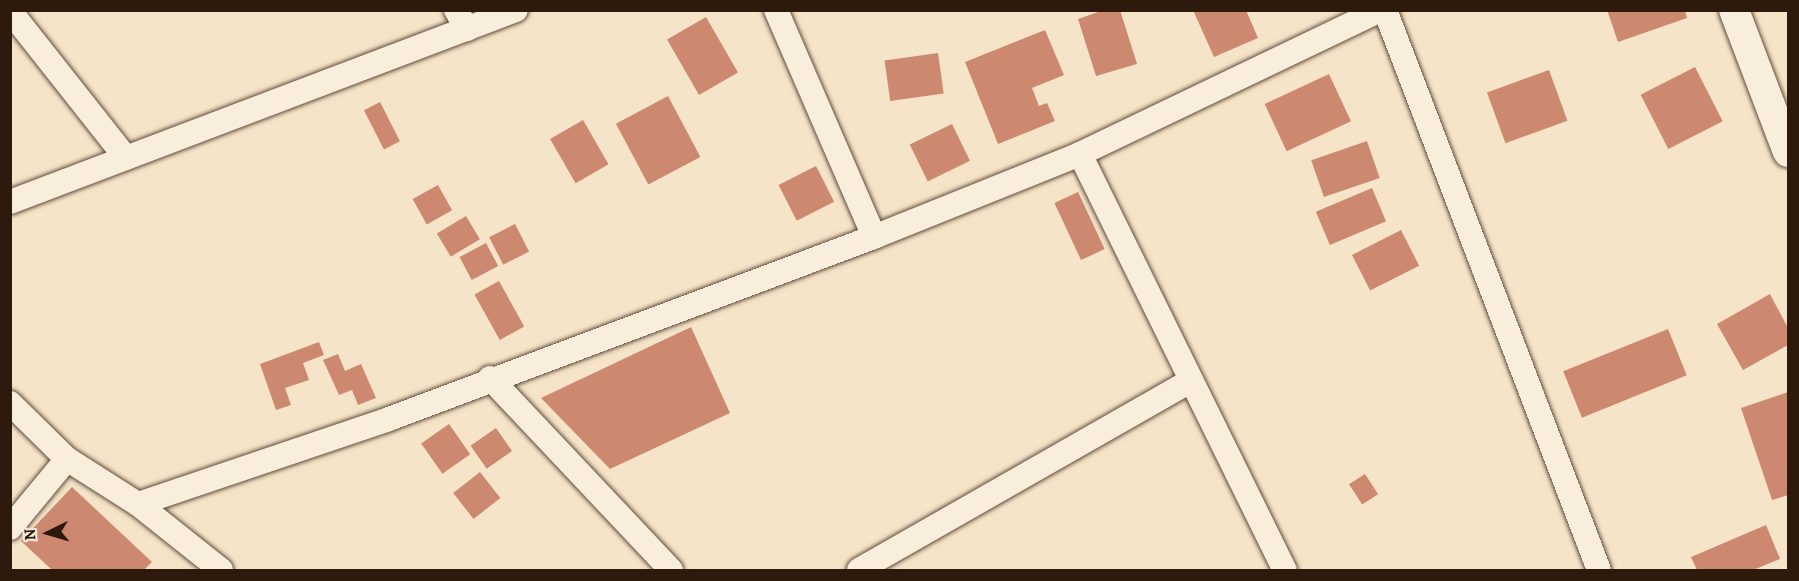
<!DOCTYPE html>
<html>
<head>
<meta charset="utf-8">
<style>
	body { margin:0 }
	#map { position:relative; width:1799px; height:581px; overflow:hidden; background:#f6e4c8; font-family:Alegreya,serif }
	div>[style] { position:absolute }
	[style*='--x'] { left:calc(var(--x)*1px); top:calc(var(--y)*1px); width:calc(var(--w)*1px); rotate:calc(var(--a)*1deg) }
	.building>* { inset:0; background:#cd8870; transform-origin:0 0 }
	.roads { filter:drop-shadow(0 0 2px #5f4c3c) drop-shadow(0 0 2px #5f4c3c) }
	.minor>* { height:24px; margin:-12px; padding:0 12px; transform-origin:12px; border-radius:12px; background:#f9eddb }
	.tertiary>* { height:30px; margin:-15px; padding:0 15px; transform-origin:15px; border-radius:15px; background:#f9eddb }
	span { translate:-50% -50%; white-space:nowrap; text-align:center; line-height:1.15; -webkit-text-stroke:6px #f9eddb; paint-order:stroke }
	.frame { position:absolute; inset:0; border:12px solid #2d1a0d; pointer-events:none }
	.north { position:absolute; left:18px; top:503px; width:60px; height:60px; -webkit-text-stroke:4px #f9eddb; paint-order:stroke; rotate:265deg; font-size:16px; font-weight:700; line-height:24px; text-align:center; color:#2d1a0d }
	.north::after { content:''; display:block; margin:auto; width:21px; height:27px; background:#2d1a0d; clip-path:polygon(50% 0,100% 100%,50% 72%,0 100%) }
</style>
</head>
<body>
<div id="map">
	<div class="building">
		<i style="clip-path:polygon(1104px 10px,1120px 10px,1137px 64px,1096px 76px,1078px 19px)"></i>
		<i style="clip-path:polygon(1193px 10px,1246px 10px,1258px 38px,1214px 57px)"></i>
		<i style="clip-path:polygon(1607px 10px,1685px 10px,1687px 18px,1618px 42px)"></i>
		<i style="left:706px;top:17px;width:64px;height:45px;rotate:60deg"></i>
		<i style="clip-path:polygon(1045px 30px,1064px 75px,1032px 88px,1039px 106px,1047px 103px,1055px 121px,998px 144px,965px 62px)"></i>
		<i style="left:938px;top:53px;width:41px;height:54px;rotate:82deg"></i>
		<i style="left:1695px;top:67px;width:61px;height:61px;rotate:63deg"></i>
		<i style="left:1549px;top:70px;width:54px;height:66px;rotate:70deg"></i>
		<i style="left:1329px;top:74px;width:52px;height:71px;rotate:65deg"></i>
		<i style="left:668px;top:96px;width:69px;height:59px;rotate:62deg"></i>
		<i style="left:380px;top:102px;width:44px;height:18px;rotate:63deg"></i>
		<i style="left:583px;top:120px;width:51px;height:38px;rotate:60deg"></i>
		<i style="left:952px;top:124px;width:41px;height:47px;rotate:64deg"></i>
		<i style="left:1367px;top:141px;width:39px;height:59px;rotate:71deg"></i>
		<i style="left:816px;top:166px;width:40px;height:42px;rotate:63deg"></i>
		<i style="left:438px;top:185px;width:29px;height:29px;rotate:61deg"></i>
		<i style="left:1372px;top:188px;width:36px;height:61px;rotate:67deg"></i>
		<i style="left:1078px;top:192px;width:63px;height:26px;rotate:65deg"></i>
		<i style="left:466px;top:216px;width:27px;height:34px;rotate:59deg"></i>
		<i style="left:515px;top:224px;width:31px;height:29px;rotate:63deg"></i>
		<i style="left:1401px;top:230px;width:40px;height:55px;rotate:63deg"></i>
		<i style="left:486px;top:243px;width:26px;height:30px;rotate:62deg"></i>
		<i style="left:499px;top:281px;width:52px;height:28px;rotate:61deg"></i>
		<i style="clip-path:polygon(1770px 294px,1788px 328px,1788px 345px,1743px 370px,1717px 324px)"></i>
		<i style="clip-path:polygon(691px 327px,730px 413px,610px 469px,541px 398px)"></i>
		<i style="left:1668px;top:329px;width:50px;height:113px;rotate:68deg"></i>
		<i style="clip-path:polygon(319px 342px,324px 355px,303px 363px,309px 380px,285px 388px,291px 405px,276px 410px,260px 364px)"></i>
		<i style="clip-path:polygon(338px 354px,345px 371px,361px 364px,376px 398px,358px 405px,352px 390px,339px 395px,323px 360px)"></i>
		<i style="clip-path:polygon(1788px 392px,1788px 495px,1772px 500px,1741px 408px)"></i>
		<i style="left:449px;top:424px;width:37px;height:34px;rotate:55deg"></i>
		<i style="left:496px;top:428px;width:28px;height:31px;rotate:55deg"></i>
		<i style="left:480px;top:472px;width:33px;height:34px;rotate:52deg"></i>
		<i style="left:1365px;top:474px;width:24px;height:19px;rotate:57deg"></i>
		<i style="clip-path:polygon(72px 487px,152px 562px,144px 570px,52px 570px,21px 541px)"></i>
		<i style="clip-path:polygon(1766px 525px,1780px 559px,1753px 570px,1697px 570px,1691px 557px)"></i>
	</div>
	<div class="roads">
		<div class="minor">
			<i style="--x:456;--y:10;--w:22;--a:60"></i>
			<i style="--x:776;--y:10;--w:247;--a:66.6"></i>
			<i style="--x:1385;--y:10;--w:599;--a:69.09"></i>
			<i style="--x:10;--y:11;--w:187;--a:51.7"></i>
			<i style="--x:1080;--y:154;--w:464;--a:63.8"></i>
			<i style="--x:10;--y:202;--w:541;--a:-20.78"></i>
			<i style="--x:490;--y:378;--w:264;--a:46.7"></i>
			<i style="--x:10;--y:403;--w:80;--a:44.5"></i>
			<i style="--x:67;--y:459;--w:84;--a:32.4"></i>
			<i style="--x:138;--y:504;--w:106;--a:38.5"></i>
			<i style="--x:138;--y:504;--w:265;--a:-18.7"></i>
			<i style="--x:389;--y:419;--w:518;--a:-20.57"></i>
			<i style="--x:874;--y:237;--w:222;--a:-21.9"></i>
			<i style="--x:1080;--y:154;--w:333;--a:-25.6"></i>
			<i style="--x:10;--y:528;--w:89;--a:-50.4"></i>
			<i style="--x:859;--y:570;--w:382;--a:-29.7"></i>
		</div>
		<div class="tertiary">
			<i style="--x:1734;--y:10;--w:152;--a:69.2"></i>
		</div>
	</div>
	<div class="frame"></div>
	<div class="north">N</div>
</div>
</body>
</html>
